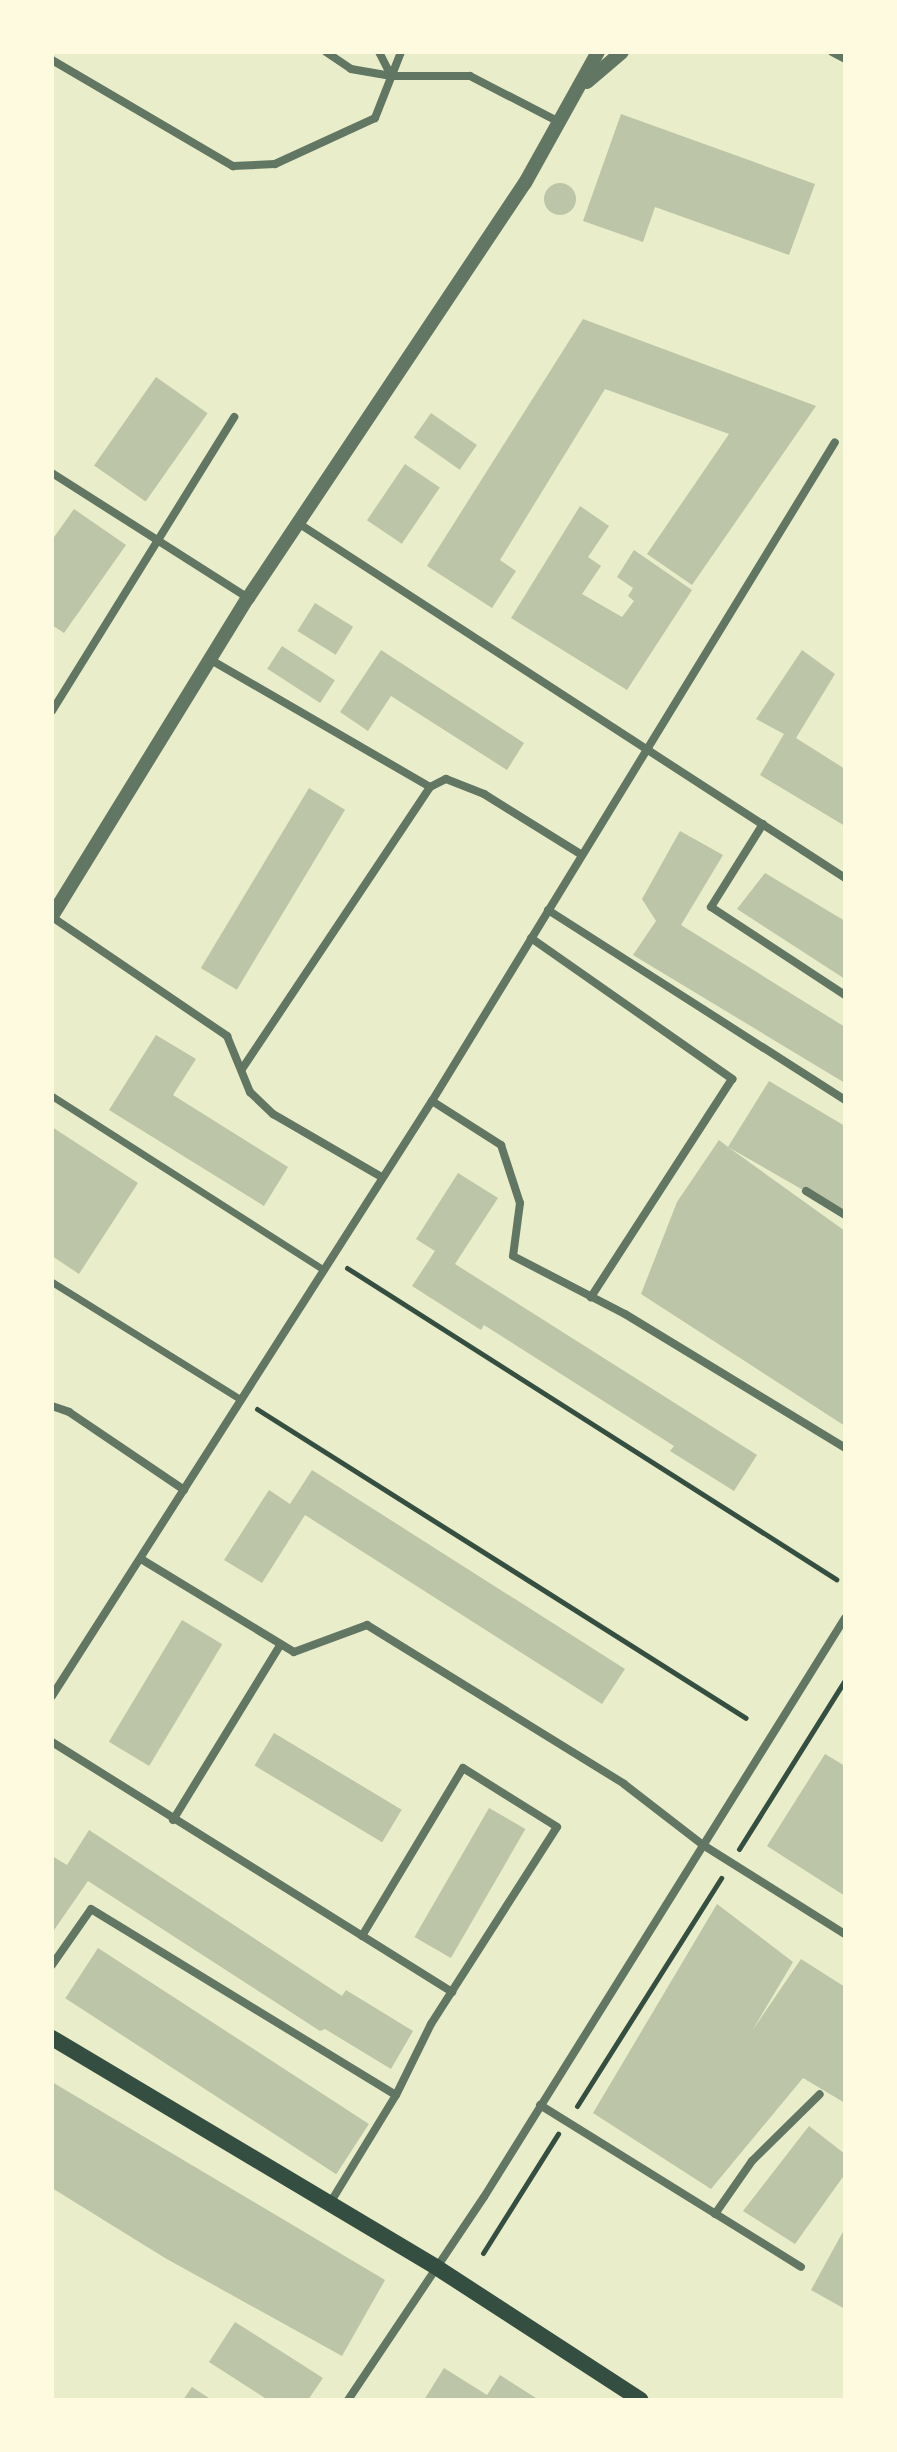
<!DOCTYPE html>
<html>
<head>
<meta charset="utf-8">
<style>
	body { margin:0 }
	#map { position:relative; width:897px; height:2452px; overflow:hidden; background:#e9edc9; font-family:Rubik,sans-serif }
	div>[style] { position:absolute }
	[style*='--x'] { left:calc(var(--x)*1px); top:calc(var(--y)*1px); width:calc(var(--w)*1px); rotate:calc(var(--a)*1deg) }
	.building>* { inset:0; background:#bcc5a7; transform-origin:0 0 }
	.round { border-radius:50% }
	.path>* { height:5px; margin:-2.5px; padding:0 2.5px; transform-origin:2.5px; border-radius:2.5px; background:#344e41 }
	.pedestrian>* { height:7px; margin:-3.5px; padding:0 3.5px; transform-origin:3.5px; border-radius:3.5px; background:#617663 }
	.minor>* { height:8px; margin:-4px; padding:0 4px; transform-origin:4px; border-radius:4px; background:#617663 }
	.tertiary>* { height:14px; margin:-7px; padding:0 7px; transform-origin:7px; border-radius:7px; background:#617663 }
	.secondary>* { height:16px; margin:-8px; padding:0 8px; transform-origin:8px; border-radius:8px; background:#344e41 }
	span { translate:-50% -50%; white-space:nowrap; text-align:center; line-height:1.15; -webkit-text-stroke:8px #fefae0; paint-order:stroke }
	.frame { position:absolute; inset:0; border:54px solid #fefae0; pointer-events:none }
</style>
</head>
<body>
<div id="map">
	<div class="building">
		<i style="clip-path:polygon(621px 114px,815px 184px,789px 255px,655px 207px,643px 242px,583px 221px)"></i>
		<i class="round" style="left:544px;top:183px;width:32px;height:32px"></i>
		<i style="clip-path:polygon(583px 319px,816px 406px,692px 585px,647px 554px,729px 434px,605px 389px,500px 560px,516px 571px,492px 608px,427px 566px)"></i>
		<i style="left:156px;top:377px;width:63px;height:108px;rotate:35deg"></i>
		<i style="left:431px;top:413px;width:56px;height:30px;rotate:35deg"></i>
		<i style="left:405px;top:464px;width:42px;height:68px;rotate:34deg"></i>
		<i style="clip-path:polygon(580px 506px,609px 526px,588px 557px,601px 566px,582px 594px,622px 617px,634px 601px,628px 596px,633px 588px,617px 577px,634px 550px,692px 590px,627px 690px,511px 618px)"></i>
		<i style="clip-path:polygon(74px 509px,126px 545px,64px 633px,52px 625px,52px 540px)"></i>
		<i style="left:315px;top:603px;width:45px;height:33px;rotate:32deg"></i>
		<i style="left:282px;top:646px;width:63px;height:27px;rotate:33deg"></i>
		<i style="clip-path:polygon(381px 650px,524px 743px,507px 770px,391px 696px,368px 731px,340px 712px)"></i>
		<i style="clip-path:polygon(802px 650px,835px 674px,796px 738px,845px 769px,845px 826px,760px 775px,784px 734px,756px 719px)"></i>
		<i style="left:309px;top:788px;width:42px;height:210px;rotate:31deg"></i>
		<i style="clip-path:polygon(680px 831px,723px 855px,681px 925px,845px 1027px,845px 1083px,633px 955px,656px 921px,642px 899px)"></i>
		<i style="clip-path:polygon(765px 873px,845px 921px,845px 979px,737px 909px)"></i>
		<i style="clip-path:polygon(156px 1035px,196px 1059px,173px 1095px,288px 1167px,264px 1206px,109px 1110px)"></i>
		<i style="clip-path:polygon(769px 1081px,845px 1126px,845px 1214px,728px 1147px,845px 1231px,845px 1426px,641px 1294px,677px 1202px,719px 1140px,728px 1147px)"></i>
		<i style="clip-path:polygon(52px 1127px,138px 1183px,79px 1274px,52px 1256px)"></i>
		<i style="clip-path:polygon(458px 1173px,498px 1198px,455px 1264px,757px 1455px,734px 1491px,670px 1451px,674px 1446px,484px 1325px,481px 1330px,412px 1286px,435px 1251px,416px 1239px)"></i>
		<i style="clip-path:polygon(312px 1470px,625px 1669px,602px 1704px,305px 1515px,262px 1583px,224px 1560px,269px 1490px,290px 1504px)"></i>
		<i style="left:182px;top:1620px;width:47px;height:142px;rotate:31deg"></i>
		<i style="left:274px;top:1733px;width:149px;height:38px;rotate:31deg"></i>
		<i style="clip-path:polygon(825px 1754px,845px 1766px,845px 1896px,767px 1846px)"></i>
		<i style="left:489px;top:1808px;width:42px;height:149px;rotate:30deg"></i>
		<i style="clip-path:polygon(89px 1830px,342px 1996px,346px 1990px,413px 2031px,391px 2069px,325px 2029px,320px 2031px,88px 1881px,52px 1933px,52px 1856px,67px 1865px)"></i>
		<i style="clip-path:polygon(717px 1904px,793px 1962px,752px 2031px,801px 1959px,845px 1987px,845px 2103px,803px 2078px,711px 2189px,593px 2113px)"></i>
		<i style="left:98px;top:1948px;width:323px;height:60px;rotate:33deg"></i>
		<i style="clip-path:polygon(52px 2082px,385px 2280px,342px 2356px,165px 2258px,52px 2188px)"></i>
		<i style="clip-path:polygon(809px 2126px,845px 2154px,845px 2174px,795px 2244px,743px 2211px)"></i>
		<i style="clip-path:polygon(845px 2228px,845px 2309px,811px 2290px)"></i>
		<i style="clip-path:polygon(235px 2322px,323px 2378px,308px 2400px,268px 2400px,209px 2362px)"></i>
		<i style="clip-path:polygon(444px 2368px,487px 2395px,500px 2375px,539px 2400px,424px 2400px)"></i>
		<i style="clip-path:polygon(192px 2387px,212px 2400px,183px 2400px)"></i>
	</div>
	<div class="path">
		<i style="--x:347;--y:1268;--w:580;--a:32.46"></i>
		<i style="--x:257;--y:1409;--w:578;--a:32.29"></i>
		<i style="--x:739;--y:1849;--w:199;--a:-57.9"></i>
		<i style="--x:577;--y:2106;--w:270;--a:-57.7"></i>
		<i style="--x:483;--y:2253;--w:141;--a:-57.8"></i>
	</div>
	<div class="pedestrian">
		<i style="--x:52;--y:1096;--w:319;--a:32.6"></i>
		<i style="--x:52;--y:1282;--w:221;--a:31.9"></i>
	</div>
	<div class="minor">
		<i style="--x:326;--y:52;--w:30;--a:34"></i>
		<i style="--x:351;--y:69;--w:41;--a:9.9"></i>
		<i style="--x:391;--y:76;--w:79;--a:0"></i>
		<i style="--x:470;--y:76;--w:100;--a:27.3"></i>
		<i style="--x:379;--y:52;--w:27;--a:63"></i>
		<i style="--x:832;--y:52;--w:15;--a:28"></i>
		<i style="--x:52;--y:60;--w:210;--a:30.4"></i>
		<i style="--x:233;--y:166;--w:42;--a:-2.7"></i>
		<i style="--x:275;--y:164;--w:110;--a:-24.7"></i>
		<i style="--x:375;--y:118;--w:71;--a:-68.5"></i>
		<i style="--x:52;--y:473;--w:232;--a:32.5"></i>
		<i style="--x:298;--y:523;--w:652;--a:32.98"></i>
		<i style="--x:211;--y:660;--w:253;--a:30.1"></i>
		<i style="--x:52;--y:711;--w:346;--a:-58.2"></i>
		<i style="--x:763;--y:824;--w:98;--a:122.1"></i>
		<i style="--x:711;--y:907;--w:160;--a:33.3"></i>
		<i style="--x:548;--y:910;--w:353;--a:32.6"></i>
		<i style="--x:52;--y:917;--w:212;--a:34.2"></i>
		<i style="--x:227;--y:1036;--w:61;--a:67.7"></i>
		<i style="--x:250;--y:1092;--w:32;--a:44"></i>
		<i style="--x:273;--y:1114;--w:124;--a:30.1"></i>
		<i style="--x:531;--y:938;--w:246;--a:35"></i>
		<i style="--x:732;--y:1079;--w:260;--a:122.9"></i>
		<i style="--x:242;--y:1069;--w:339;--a:-56.3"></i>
		<i style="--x:430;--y:787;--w:18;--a:-27"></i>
		<i style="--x:446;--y:779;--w:41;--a:21.5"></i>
		<i style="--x:484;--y:794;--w:115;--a:31.9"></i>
		<i style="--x:432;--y:1101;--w:82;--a:32.5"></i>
		<i style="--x:501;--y:1145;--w:61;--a:71.9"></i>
		<i style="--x:520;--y:1203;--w:53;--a:97.5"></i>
		<i style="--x:513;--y:1256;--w:126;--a:27.4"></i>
		<i style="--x:625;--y:1314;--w:258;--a:31.3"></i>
		<i style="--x:806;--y:1191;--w:46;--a:31.6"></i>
		<i style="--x:52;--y:1406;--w:18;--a:19"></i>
		<i style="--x:69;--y:1412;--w:139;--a:34.1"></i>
		<i style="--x:141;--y:1559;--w:179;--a:31.3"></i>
		<i style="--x:294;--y:1652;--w:78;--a:-20.3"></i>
		<i style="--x:367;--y:1625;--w:302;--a:31.7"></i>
		<i style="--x:624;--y:1784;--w:100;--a:37.7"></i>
		<i style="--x:703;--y:1845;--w:168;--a:32.1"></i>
		<i style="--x:52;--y:1696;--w:706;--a:-57.44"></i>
		<i style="--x:432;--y:1101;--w:772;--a:-58.55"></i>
		<i style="--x:52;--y:1742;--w:472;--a:32"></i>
		<i style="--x:173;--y:1820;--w:206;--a:-58.5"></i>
		<i style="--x:362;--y:1936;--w:196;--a:-59"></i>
		<i style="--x:463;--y:1768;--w:111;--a:32.1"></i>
		<i style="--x:557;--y:1827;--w:234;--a:122.6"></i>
		<i style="--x:431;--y:2024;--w:79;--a:116.2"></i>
		<i style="--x:52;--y:1965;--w:68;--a:-55.1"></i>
		<i style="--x:91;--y:1909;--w:357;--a:31.4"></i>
		<i style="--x:396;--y:2095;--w:127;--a:121.4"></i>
		<i style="--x:540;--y:2105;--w:307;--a:31.8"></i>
		<i style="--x:715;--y:2214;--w:65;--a:-55.1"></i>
		<i style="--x:752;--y:2161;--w:95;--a:-44.6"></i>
		<i style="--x:348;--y:2400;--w:244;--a:-56.2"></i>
		<i style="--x:484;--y:2197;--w:682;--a:-58.06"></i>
	</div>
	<div class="tertiary">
		<i style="--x:587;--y:82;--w:46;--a:-40.6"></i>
		<i style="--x:52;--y:916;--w:374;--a:-58.4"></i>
		<i style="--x:248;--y:598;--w:499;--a:-56.3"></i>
		<i style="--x:525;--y:183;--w:150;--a:-60.9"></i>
	</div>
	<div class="secondary">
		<i style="--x:52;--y:2038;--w:447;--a:30.8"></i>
		<i style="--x:436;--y:2267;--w:244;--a:33"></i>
	</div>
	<div class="frame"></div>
</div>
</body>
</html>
